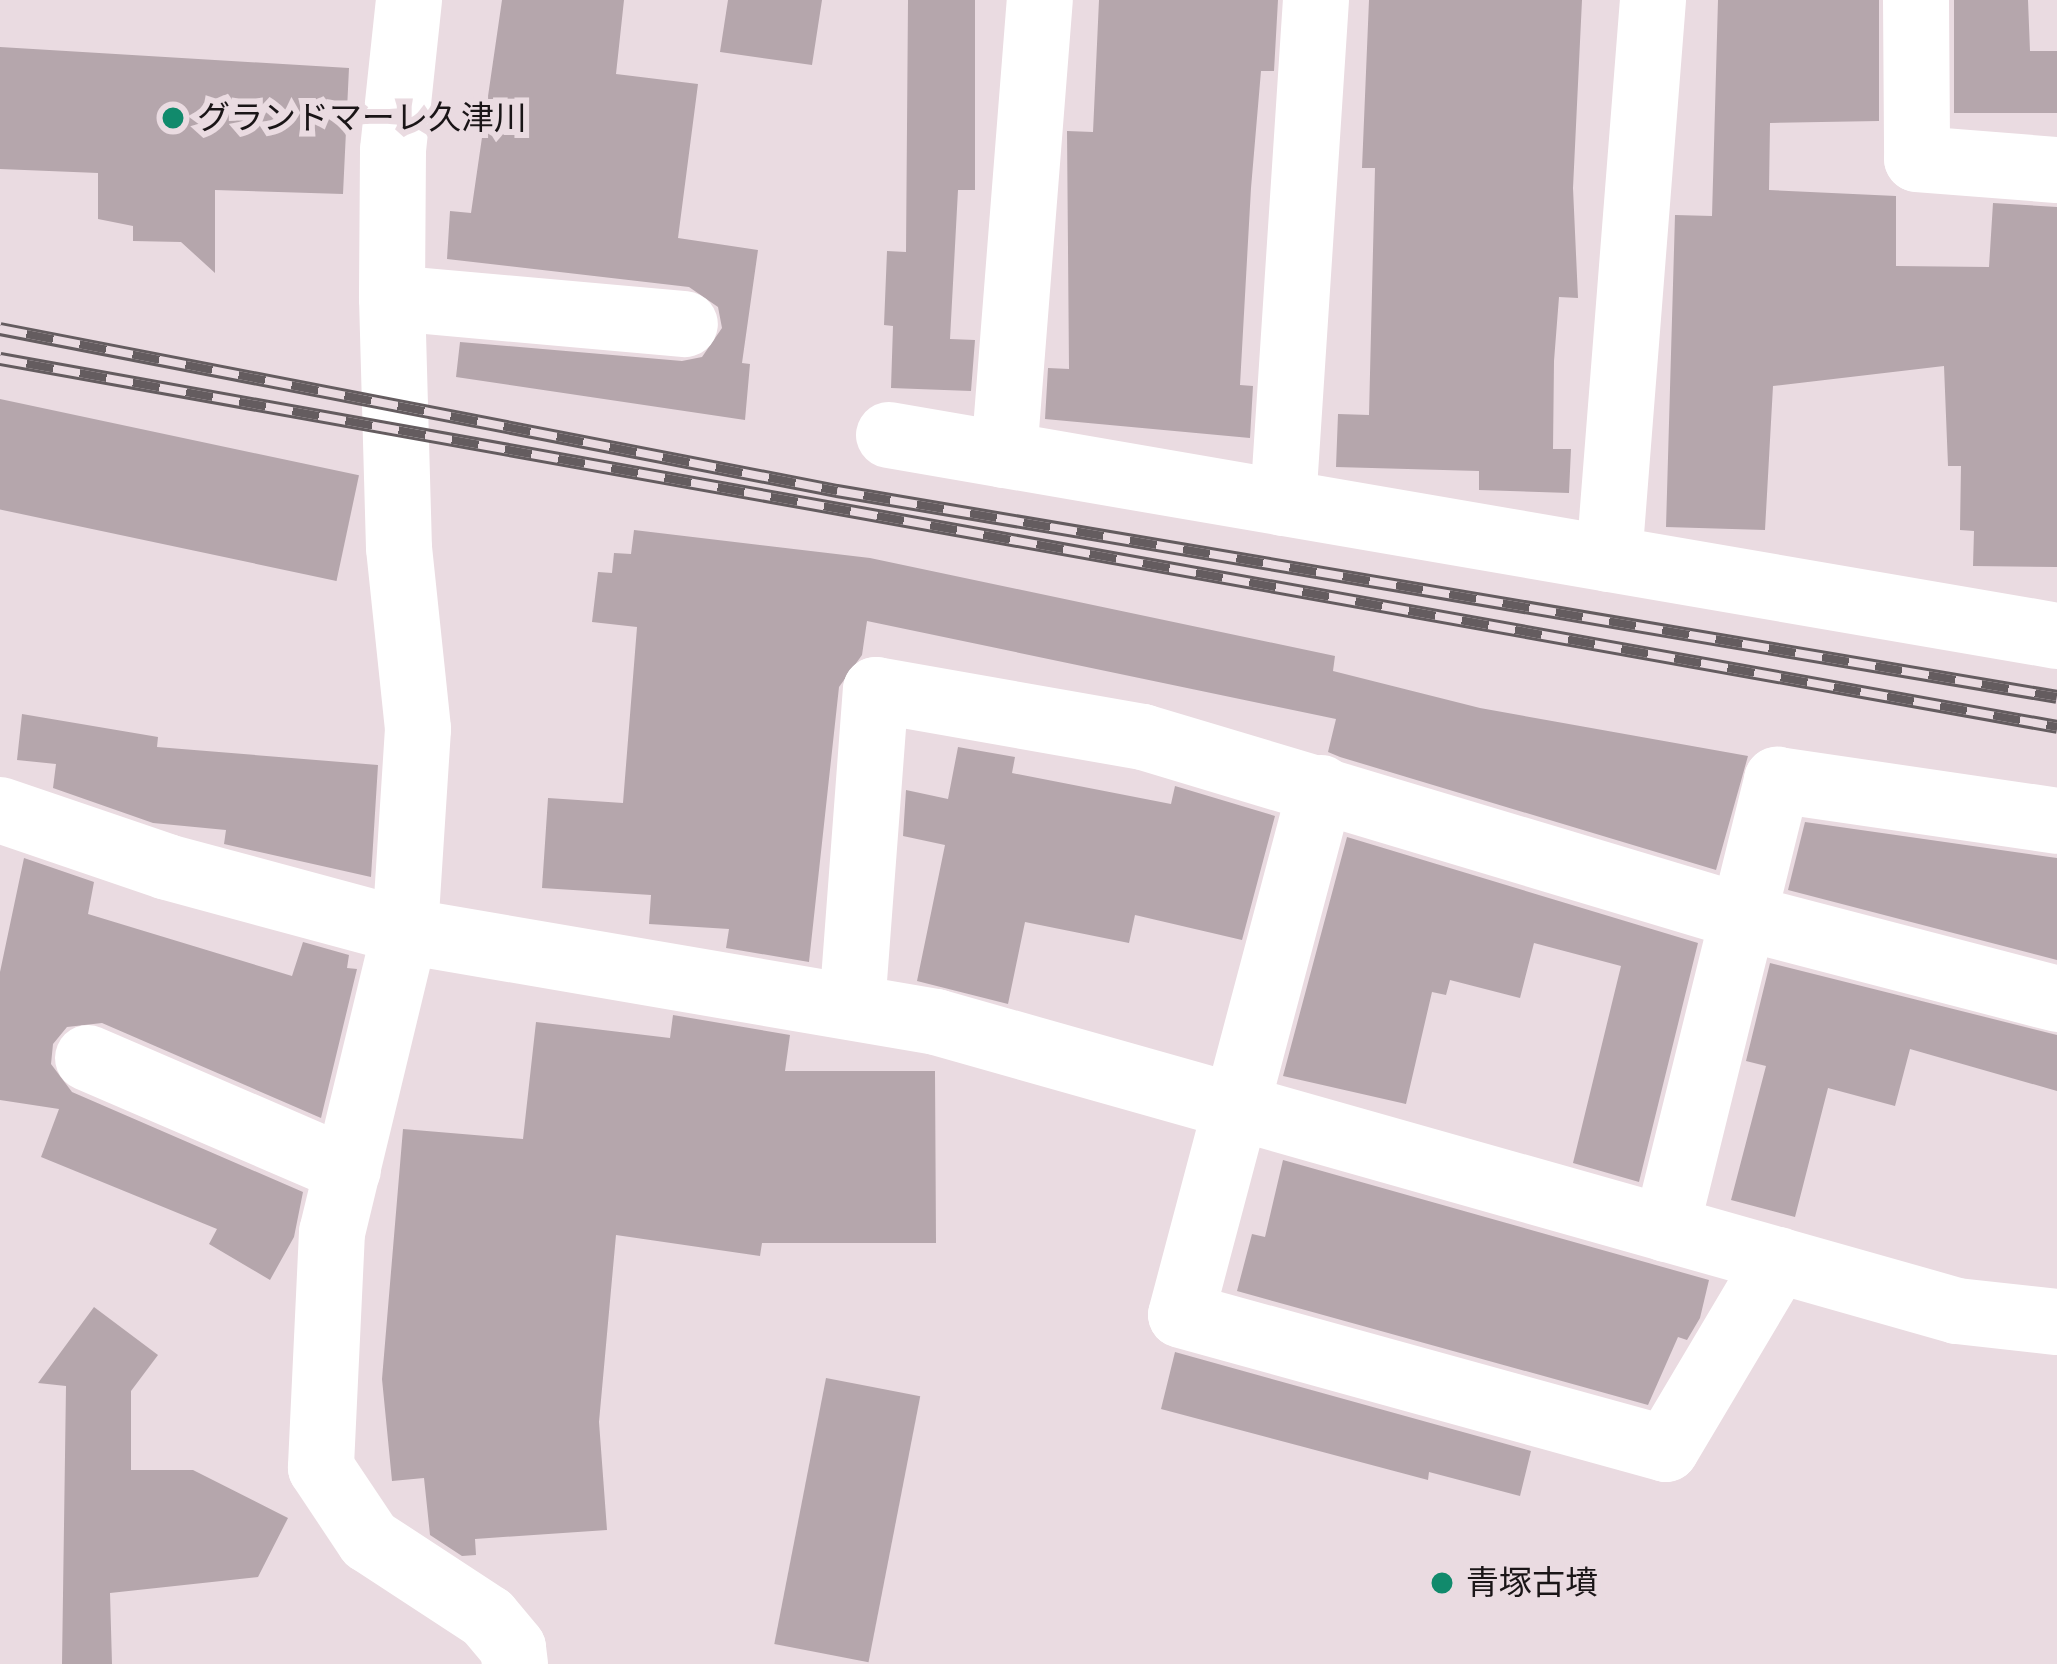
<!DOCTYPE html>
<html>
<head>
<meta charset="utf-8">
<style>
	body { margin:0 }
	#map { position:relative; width:2057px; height:1664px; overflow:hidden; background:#eadbe1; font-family:"Public Sans","Noto Sans JP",sans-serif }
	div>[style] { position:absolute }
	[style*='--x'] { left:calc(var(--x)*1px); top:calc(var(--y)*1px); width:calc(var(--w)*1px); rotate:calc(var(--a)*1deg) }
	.building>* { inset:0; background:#b5a6ac; transform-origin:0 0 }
	.street>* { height:66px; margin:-33px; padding:0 33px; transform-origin:33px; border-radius:33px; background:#fff }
	.rail>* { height:14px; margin-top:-7px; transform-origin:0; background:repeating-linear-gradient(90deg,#eadbe1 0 27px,#645c5f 0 54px); box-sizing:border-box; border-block:3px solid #645c5f }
	.dots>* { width:33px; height:33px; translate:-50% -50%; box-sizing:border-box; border:6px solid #eadbe1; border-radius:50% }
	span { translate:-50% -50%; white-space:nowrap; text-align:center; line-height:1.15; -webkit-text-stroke:12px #eadbe1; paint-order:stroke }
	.poi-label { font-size:33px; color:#1a1517 }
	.left { translate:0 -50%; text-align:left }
</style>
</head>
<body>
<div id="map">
	<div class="building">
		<i style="clip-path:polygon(502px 0,624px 0,616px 74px,698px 84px,678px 238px,758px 250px,742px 363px,750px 364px,745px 420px,456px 377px,460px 342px,682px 361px,702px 357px,722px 328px,718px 307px,689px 287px,447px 259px,450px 211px,471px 213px)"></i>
		<i style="clip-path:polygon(728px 0,822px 0,812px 65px,720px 52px)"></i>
		<i style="clip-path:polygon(908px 0,975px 0,975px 190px,958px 190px,950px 339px,975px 340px,971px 391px,891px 388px,893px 326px,884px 325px,887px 251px,906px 252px)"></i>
		<i style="clip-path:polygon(1099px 0,1278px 0,1274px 71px,1261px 71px,1251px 188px,1240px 385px,1253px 386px,1250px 438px,1045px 419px,1048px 368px,1069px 369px,1067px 131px,1093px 132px)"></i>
		<i style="clip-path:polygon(1369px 0,1582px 0,1573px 188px,1578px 298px,1559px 297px,1554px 361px,1553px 449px,1571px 449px,1569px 493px,1479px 490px,1479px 471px,1336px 467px,1338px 414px,1369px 415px,1375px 168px,1362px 168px)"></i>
		<i style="clip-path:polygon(1718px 0,1879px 0,1879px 121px,1770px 123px,1769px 190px,1896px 196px,1896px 266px,1989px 267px,1993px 203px,2057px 207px,2057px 567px,1973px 566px,1974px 531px,1960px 530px,1961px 466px,1948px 466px,1944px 366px,1773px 386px,1765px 530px,1666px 527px,1675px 215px,1712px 216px)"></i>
		<i style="clip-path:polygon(1954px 0,2028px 0,2030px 51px,2057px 51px,2057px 113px,1954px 113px)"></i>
		<i style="clip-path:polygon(0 47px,349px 68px,343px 194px,215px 190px,215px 273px,181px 242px,133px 241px,133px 226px,98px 219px,98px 173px,0 169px)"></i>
		<i style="left:0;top:399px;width:367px;height:108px;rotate:12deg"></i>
		<i style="clip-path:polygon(634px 530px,870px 558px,1335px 656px,1333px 671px,1480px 708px,1748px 756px,1716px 870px,1340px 757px,1328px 752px,1336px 719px,867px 621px,862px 655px,839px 687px,809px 962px,726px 948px,729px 929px,649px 924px,651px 895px,542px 888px,548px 798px,623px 803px,637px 627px,592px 622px,598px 572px,612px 573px,614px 553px,631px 554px)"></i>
		<i style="clip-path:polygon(22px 714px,158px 737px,157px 747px,378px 765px,371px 877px,224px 844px,226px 830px,153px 823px,53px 788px,56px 764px,17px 760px)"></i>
		<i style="clip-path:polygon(958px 747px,1015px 757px,1012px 773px,1171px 804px,1175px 786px,1275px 816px,1242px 940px,1135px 915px,1129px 943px,1025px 922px,1008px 1004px,917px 981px,945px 845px,903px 836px,906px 790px,948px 799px)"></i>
		<i style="clip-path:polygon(1805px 822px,2057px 858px,2057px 960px,1788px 890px)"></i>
		<i style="clip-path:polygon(1347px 837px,1698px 943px,1639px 1182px,1573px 1163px,1621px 966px,1534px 943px,1520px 998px,1450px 980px,1446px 995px,1432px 992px,1406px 1104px,1283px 1076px)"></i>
		<i style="clip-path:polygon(24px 858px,94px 882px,88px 914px,292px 976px,303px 942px,349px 955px,347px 968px,357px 969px,321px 1118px,102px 1023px,67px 1027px,53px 1044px,51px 1064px,72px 1092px,303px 1192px,294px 1237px,270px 1280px,209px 1244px,217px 1229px,41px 1157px,59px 1109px,0 1100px,0 972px)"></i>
		<i style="clip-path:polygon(1770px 963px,2057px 1035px,2057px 1091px,1910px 1049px,1895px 1106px,1828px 1088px,1795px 1217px,1731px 1200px,1766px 1066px,1746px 1061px)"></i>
		<i style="clip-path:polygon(673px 1015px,790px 1035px,785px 1071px,935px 1071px,936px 1243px,762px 1243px,760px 1256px,616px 1235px,599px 1422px,607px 1530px,475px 1539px,476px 1555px,462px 1556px,430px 1535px,424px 1478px,392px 1481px,382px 1379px,403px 1129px,523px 1139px,536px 1022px,670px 1038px)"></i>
		<i style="clip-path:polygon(1283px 1160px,1709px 1280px,1700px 1318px,1687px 1340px,1678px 1337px,1648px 1405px,1237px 1291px,1252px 1234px,1265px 1237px)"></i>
		<i style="clip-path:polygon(94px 1307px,158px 1355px,131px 1391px,131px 1470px,193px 1470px,288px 1518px,258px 1577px,110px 1593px,112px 1664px,62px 1664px,66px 1386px,38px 1383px)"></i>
		<i style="clip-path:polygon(1175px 1352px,1531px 1451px,1520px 1496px,1429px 1472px,1428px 1480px,1161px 1409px)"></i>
		<i style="left:826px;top:1378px;width:96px;height:271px;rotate:11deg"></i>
	</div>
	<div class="street">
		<i style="--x:409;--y:0;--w:151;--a:96.1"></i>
		<i style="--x:393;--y:150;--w:148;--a:90.4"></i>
		<i style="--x:392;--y:298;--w:250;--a:88.4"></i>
		<i style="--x:399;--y:548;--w:182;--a:84"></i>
		<i style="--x:418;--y:729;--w:202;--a:93.7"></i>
		<i style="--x:405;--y:931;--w:310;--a:103.6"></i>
		<i style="--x:332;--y:1232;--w:236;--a:92.7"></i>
		<i style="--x:321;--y:1468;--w:87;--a:56.3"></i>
		<i style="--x:369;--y:1540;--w:142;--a:33.2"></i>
		<i style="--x:488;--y:1618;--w:39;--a:50"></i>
		<i style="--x:513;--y:1648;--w:16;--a:83"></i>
		<i style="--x:1916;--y:0;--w:159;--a:89.6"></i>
		<i style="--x:1917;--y:159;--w:140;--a:4.5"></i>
		<i style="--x:392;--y:298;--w:294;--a:5.1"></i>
		<i style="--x:889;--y:435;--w:1185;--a:9.76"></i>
		<i style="--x:1004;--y:455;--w:456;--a:-85.5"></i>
		<i style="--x:1283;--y:503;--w:504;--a:-86.25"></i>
		<i style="--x:1609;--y:559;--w:561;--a:-85.5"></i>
		<i style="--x:1321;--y:788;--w:545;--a:104.88"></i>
		<i style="--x:1181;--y:1315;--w:503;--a:15.44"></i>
		<i style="--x:1666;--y:1449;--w:220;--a:-59.3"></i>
		<i style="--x:0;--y:810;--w:176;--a:18.8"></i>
		<i style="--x:167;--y:867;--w:246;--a:15.1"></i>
		<i style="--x:405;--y:931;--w:539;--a:9.72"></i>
		<i style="--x:936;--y:1022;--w:1061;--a:15.8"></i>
		<i style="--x:1957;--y:1311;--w:101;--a:6.3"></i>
		<i style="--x:852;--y:1007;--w:318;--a:-85.7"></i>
		<i style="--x:876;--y:690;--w:271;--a:10"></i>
		<i style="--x:1143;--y:737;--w:626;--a:16.7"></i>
		<i style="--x:1743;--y:917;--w:325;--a:14.6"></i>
		<i style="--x:88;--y:1058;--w:283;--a:23.3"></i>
		<i style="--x:1666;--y:1229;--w:463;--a:-76.1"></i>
		<i style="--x:1777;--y:780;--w:283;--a:8.3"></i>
	</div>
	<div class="rail">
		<i style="--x:0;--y:329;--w:853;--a:10.95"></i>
		<i style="--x:837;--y:491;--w:1237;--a:9.58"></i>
		<i style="--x:0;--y:359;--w:2090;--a:10.14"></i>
	</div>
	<div class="dots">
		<i style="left:173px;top:118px;background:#118a6c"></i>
		<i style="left:1442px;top:1583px;background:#118a6c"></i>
	</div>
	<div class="poi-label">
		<span class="left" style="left:197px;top:118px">グランドマーレ久津川</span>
		<span class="left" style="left:1466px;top:1583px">青塚古墳</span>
	</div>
</div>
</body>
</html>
